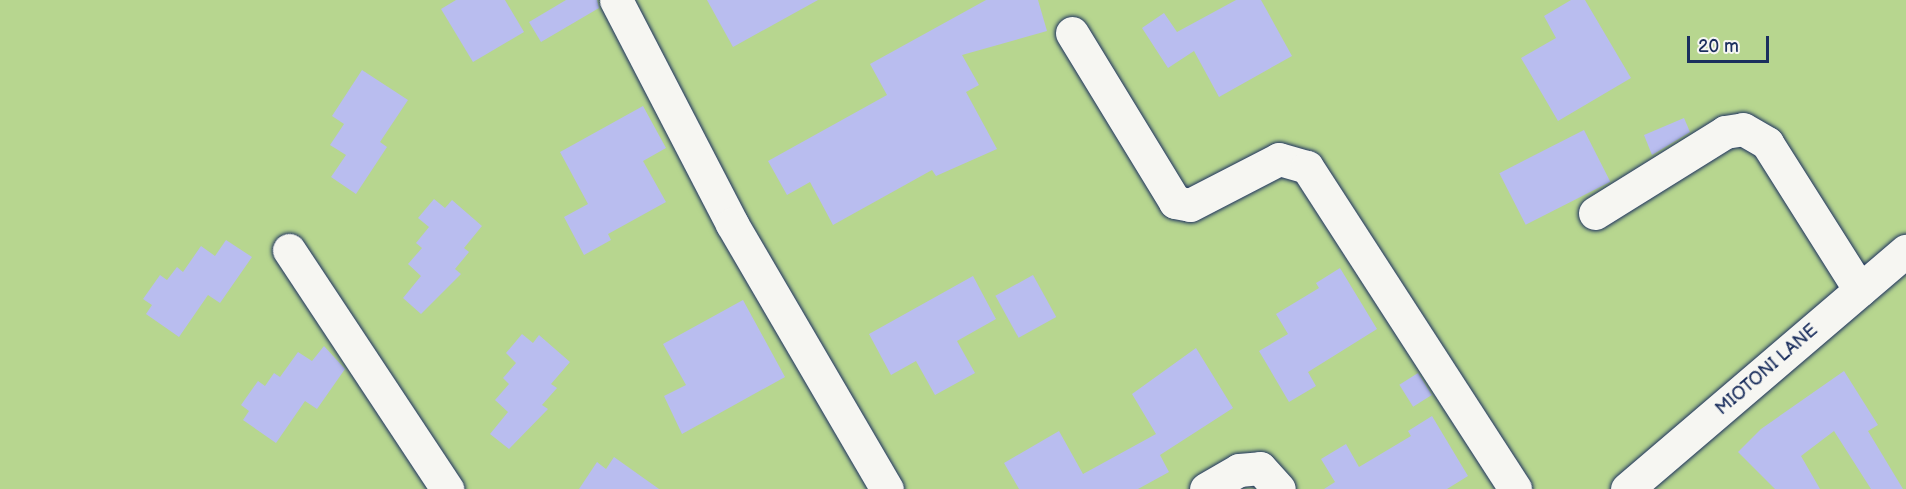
<!DOCTYPE html>
<html>
<head>
<meta charset="utf-8">
<style>
	body { margin:0 }
	#map { position:relative; width:1906px; height:489px; overflow:hidden; background:#f6f6f2; font-family:"Balsamiq Sans",sans-serif }
	div>[style] { position:absolute }
	[style*='--x'] { left:calc(var(--x)*1px); top:calc(var(--y)*1px); width:calc(var(--w)*1px); rotate:calc(var(--a)*1deg) }
	.green>* { inset:0; background:#b7d68f; transform-origin:0 0 }
	.building>* { inset:0; background:#b9bdef; transform-origin:0 0 }
	.roads { filter:drop-shadow(0 0 2px #1b2f5e) drop-shadow(0 0 2px #1b2f5e) }
	.minor>* { height:33px; margin:-16.5px; padding:0 16.5px; transform-origin:16.5px; border-radius:16.5px; background:#f6f6f2 }
	span { translate:-50% -50%; white-space:nowrap; text-align:center; line-height:1.15; -webkit-text-stroke:4.5px #f6f6f2; paint-order:stroke }
	.street-label { font-size:18px; color:#1b2f5e }
	.scale { position:absolute; left:1687px; top:36px; width:82px; height:27px; box-sizing:border-box; border:3px solid #1b2f5e; border-top:0; padding-left:8px; font-size:18px; line-height:21px; white-space:nowrap; color:#1b2f5e; -webkit-text-stroke:4px #f6f6f2; paint-order:stroke }
</style>
</head>
<body>
<div id="map">
	<div class="green">
		<i style="left:0;top:0;width:1906px;height:489px"></i>
	</div>
	<div class="building">
		<i style="clip-path:polygon(456px 0,505px 0,524px 32px,473px 62px,441px 9px)"></i>
		<i style="clip-path:polygon(566px 0,597px 0,599px 8px,541px 42px,529px 22px)"></i>
		<i style="clip-path:polygon(707px 0,818px 0,733px 47px)"></i>
		<i style="clip-path:polygon(986px 0,1038px 0,1047px 31px,962px 55px,979px 85px,966px 92px,997px 149px,936px 176px,932px 170px,833px 225px,810px 182px,787px 195px,768px 161px,887px 95px,870px 64px)"></i>
		<i style="clip-path:polygon(1236px 0,1261px 0,1292px 56px,1219px 97px,1194px 51px,1168px 68px,1142px 28px,1164px 13px,1177px 32px)"></i>
		<i style="clip-path:polygon(1571px 0,1585px 0,1631px 78px,1558px 121px,1521px 58px,1556px 38px,1544px 16px)"></i>
		<i style="clip-path:polygon(362px 70px,408px 100px,380px 142px,387px 147px,356px 194px,331px 177px,346px 155px,330px 145px,344px 124px,332px 116px)"></i>
		<i style="clip-path:polygon(643px 106px,666px 148px,643px 161px,666px 202px,608px 234px,611px 240px,584px 255px,564px 217px,588px 204px,560px 152px)"></i>
		<i style="clip-path:polygon(1684px 118px,1690px 132px,1652px 155px,1644px 135px)"></i>
		<i style="left:1584px;top:130px;width:58px;height:95px;rotate:63deg"></i>
		<i style="clip-path:polygon(434px 199px,445px 208px,452px 200px,482px 226px,464px 248px,469px 252px,455px 269px,461px 274px,421px 314px,403px 298px,421px 276px,408px 264px,422px 248px,416px 243px,429px 227px,418px 218px)"></i>
		<i style="clip-path:polygon(226px 240px,252px 257px,220px 303px,208px 295px,179px 337px,146px 314px,152px 305px,143px 299px,160px 275px,167px 280px,177px 267px,183px 272px,201px 246px,215px 256px)"></i>
		<i style="clip-path:polygon(1340px 268px,1377px 329px,1308px 372px,1316px 386px,1289px 402px,1259px 351px,1288px 334px,1276px 314px,1319px 288px,1316px 283px)"></i>
		<i style="left:1033px;top:275px;width:48px;height:43px;rotate:61deg"></i>
		<i style="clip-path:polygon(973px 276px,996px 319px,957px 341px,975px 373px,935px 395px,916px 361px,891px 375px,869px 334px)"></i>
		<i style="clip-path:polygon(743px 300px,785px 377px,682px 434px,664px 396px,686px 385px,663px 344px)"></i>
		<i style="clip-path:polygon(522px 334px,533px 343px,539px 335px,570px 362px,551px 384px,557px 388px,542px 405px,548px 409px,509px 449px,490px 434px,508px 412px,495px 400px,509px 384px,503px 378px,516px 363px,506px 353px)"></i>
		<i style="clip-path:polygon(324px 346px,345px 369px,317px 409px,305px 401px,276px 443px,243px 420px,249px 411px,241px 405px,258px 381px,265px 386px,274px 373px,280px 377px,298px 352px,312px 361px)"></i>
		<i style="clip-path:polygon(1196px 348px,1233px 408px,1160px 455px,1169px 472px,1138px 489px,1019px 489px,1004px 463px,1059px 431px,1083px 474px,1156px 434px,1132px 394px)"></i>
		<i style="clip-path:polygon(1844px 371px,1878px 425px,1868px 431px,1903px 489px,1871px 489px,1834px 431px,1801px 456px,1820px 489px,1775px 489px,1738px 452px,1761px 429px)"></i>
		<i style="left:1418px;top:373px;width:26px;height:22px;rotate:58deg"></i>
		<i style="clip-path:polygon(1432px 416px,1468px 476px,1447px 489px,1324px 489px,1335px 482px,1321px 459px,1346px 444px,1359px 467px,1411px 436px,1408px 431px)"></i>
		<i style="clip-path:polygon(614px 457px,659px 489px,579px 489px,597px 462px,606px 469px)"></i>
	</div>
	<div class="roads">
		<div class="minor">
			<i style="--x:616;--y:0;--w:252;--a:62.6"></i>
			<i style="--x:732;--y:224;--w:307;--a:59.7"></i>
			<i style="--x:1072;--y:33;--w:198;--a:58.6"></i>
			<i style="--x:1175;--y:202;--w:15;--a:11"></i>
			<i style="--x:1190;--y:205;--w:100;--a:-27.3"></i>
			<i style="--x:1279;--y:159;--w:29;--a:16"></i>
			<i style="--x:1307;--y:167;--w:383;--a:57.1"></i>
			<i style="--x:1595;--y:213;--w:153;--a:-31.9"></i>
			<i style="--x:1725;--y:132;--w:18;--a:-9"></i>
			<i style="--x:1743;--y:129;--w:28;--a:30"></i>
			<i style="--x:1767;--y:143;--w:174;--a:57.7"></i>
			<i style="--x:289;--y:250;--w:287;--a:56.5"></i>
			<i style="--x:1206;--y:489;--w:38;--a:-30"></i>
			<i style="--x:1239;--y:470;--w:21;--a:-5"></i>
			<i style="--x:1260;--y:468;--w:28;--a:48"></i>
			<i style="--x:1627;--y:489;--w:367;--a:-40.5"></i>
		</div>
	</div>
	<div class="street-label">
		<span style="left:1767px;top:370px;rotate:-41deg">MIOTONI LANE</span>
	</div>
	<div class="scale">20 m</div>
</div>
</body>
</html>
